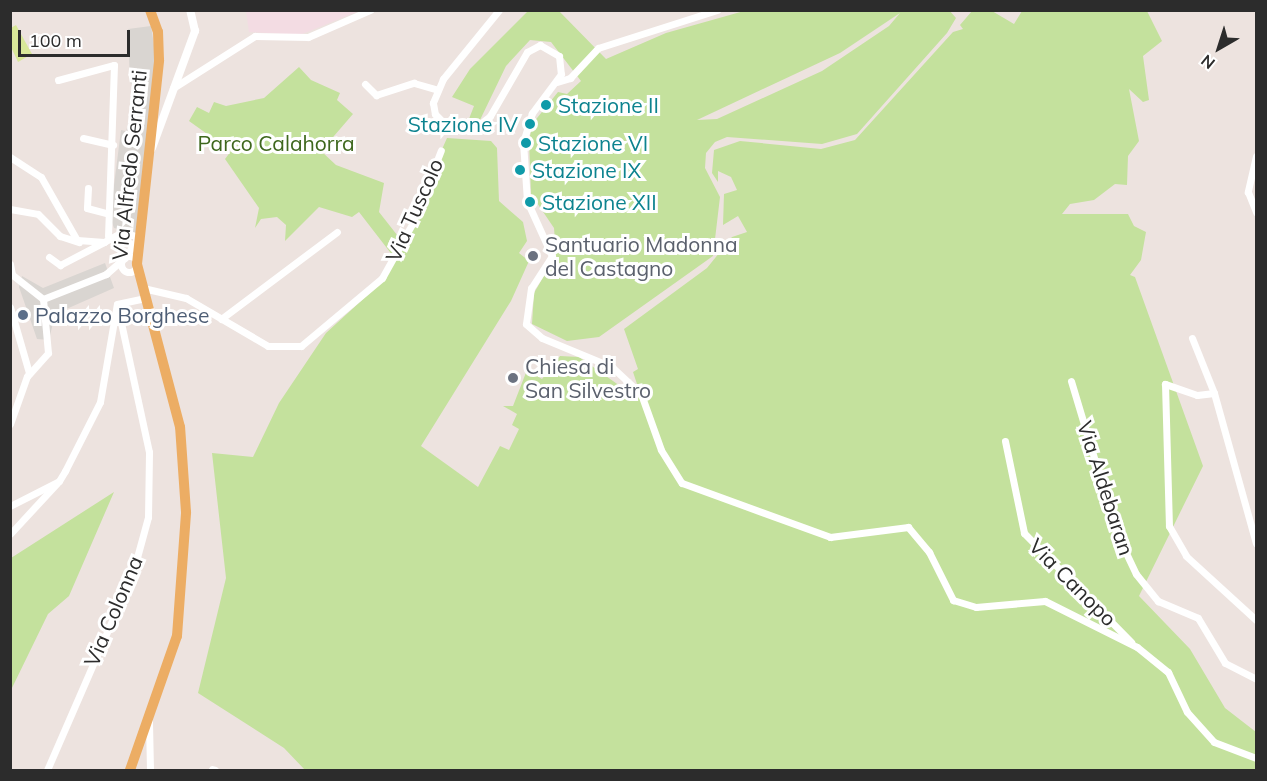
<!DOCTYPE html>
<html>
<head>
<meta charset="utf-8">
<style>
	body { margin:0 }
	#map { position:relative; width:1267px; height:781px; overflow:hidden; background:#ede3df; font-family:Mulish,sans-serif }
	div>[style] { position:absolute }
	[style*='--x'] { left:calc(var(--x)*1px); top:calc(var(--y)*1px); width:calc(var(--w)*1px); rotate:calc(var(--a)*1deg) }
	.medical>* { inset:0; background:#f3dce3 }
	.green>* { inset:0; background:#c4e19d }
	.pitch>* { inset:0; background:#d9e899 }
	.plaza>* { inset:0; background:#d9d5d1 }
	.minor>* { height:7px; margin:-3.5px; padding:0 3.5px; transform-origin:3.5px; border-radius:3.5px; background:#fff }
	.minor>.ring { margin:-3.5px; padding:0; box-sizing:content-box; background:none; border:7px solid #fff; border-radius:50% }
	.tertiary>* { height:8px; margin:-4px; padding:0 4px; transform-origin:4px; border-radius:4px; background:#fff }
	.primary>* { height:10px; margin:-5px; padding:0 5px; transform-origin:5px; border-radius:5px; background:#ecad64 }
	.dots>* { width:16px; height:16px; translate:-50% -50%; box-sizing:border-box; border:3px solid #fff; border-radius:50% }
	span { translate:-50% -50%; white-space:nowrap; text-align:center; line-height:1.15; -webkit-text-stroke:6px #fff; paint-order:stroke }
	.culture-label { font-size:21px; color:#0d838f }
	.left { translate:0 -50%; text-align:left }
	.right { translate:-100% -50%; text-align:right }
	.park-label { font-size:21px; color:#3e671d }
	.street-label { font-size:21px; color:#2c2c2c }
	.worship-label { font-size:21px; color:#5b616d }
	.service-label { font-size:21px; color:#4e5e75 }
	.frame { position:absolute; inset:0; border:12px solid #2c2c2c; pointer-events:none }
	.north { position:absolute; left:1189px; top:18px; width:60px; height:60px; -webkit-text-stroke:4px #fff; paint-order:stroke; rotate:219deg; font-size:16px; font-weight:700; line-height:24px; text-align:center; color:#2c2c2c }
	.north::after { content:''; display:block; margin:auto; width:21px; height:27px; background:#2c2c2c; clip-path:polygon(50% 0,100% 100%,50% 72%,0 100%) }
	.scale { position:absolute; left:18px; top:30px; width:112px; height:27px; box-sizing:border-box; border:3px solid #2c2c2c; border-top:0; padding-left:8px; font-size:18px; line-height:21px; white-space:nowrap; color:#2c2c2c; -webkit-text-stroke:4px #fff; paint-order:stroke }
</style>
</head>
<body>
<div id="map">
	<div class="medical">
		<i style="clip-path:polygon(246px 11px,359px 11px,300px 35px,249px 32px)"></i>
	</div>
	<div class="green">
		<i style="clip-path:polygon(evenodd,949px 10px,956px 18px,947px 33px,857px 134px,822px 144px,727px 137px,715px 142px,706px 153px,705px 168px,720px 197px,713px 256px,599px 337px,567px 341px,532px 324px,534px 293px,556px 255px,554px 228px,531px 194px,529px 140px,533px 123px,558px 92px,567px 94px,581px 81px,551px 42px,530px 40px,506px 66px,480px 120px,467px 124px,474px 106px,452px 97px,470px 69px,528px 11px,559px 11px,606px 59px,666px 33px,744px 11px,949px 10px,900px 13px,889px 26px,822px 71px,717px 119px,697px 120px,840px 53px,900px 13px)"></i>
		<i style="clip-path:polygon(972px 11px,992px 11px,1014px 24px,1022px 11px,1147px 11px,1162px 41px,1143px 56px,1149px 100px,1143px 102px,1129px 89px,1139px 141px,1128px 156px,1127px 185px,1115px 184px,1094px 200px,1070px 204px,1062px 214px,1128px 214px,1134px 226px,1146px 232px,1141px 260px,1130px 275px,1135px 277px,1203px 466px,1139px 596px,1190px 649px,1225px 708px,1256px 732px,1256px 770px,305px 770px,284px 748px,198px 693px,226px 578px,212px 453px,253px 457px,279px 403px,326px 333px,384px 280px,447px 138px,491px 141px,497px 148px,499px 201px,523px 222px,527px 241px,519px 253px,529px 261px,511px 301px,421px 446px,478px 487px,500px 446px,509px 450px,519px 429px,512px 425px,517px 414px,503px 406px,513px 406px,527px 370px,542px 379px,560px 356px,579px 357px,630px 393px,638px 387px,633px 372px,638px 369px,624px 329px,707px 268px,732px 237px,747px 232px,738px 216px,723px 225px,724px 194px,737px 190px,731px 177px,718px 171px,718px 182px,712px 173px,714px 150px,740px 141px,821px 149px,855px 140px,953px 32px,963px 29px,960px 25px)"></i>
		<i style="clip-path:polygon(299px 67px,311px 80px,340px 93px,337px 100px,353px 114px,321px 151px,336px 165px,384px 183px,379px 212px,401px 240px,393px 256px,359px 212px,352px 217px,319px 207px,285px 241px,286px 225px,277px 217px,261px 219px,255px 228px,259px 208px,225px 159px,231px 151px,189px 121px,197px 107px,209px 113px,214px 102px,226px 106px,264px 98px)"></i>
		<i style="clip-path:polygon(114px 492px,69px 596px,48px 614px,11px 690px,11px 558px)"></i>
	</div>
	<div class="pitch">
		<i style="clip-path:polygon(16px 25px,32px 54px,18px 62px,11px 47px,11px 28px)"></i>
	</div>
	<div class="plaza">
		<i style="clip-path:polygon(151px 26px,156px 58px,136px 233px,114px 228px,110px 217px,121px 130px,126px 131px,139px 89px,130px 83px,128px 29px)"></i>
		<i style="clip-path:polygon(105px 263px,114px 288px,55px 314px,49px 340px,37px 339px,19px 287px,22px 276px,43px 288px)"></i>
	</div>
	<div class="minor">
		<i style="--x:499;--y:10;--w:89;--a:129.1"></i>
		<i style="--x:443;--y:79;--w:26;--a:113"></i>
		<i style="--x:433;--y:103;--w:11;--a:80"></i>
		<i style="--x:435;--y:114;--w:20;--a:45"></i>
		<i style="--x:449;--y:128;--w:22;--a:8"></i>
		<i style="--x:471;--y:131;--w:24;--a:-38"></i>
		<i style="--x:490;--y:116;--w:74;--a:-60"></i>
		<i style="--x:527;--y:52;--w:15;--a:-28"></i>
		<i style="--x:540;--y:45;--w:22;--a:30"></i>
		<i style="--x:559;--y:56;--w:18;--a:84"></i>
		<i style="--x:561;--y:74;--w:49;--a:126.6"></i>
		<i style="--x:532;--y:113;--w:30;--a:107"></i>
		<i style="--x:523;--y:142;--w:59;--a:86.1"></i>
		<i style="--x:527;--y:201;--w:60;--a:65.6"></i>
		<i style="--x:552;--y:256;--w:38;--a:123"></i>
		<i style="--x:531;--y:288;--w:36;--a:98"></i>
		<i style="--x:526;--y:324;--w:21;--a:41"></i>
		<i style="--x:542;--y:338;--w:76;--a:22.5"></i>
		<i style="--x:612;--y:367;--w:40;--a:43"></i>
		<i style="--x:641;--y:394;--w:59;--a:70.3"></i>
		<i style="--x:661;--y:450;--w:39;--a:58"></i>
		<i style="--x:682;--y:483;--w:158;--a:20"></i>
		<i style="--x:830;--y:537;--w:79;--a:-7.3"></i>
		<i style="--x:908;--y:527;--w:33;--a:50"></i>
		<i style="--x:929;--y:552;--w:54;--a:63.4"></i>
		<i style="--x:953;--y:600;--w:24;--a:17"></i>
		<i style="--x:976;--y:607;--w:69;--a:-5"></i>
		<i style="--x:1045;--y:601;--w:103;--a:26.6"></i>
		<i style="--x:1137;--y:647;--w:40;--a:39"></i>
		<i style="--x:1168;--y:672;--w:44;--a:64.6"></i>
		<i style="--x:1187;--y:712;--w:40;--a:48"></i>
		<i style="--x:1214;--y:742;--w:45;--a:20.9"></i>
		<i style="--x:58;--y:80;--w:58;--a:-15"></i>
		<i style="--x:114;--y:65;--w:171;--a:92"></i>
		<i style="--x:557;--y:82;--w:14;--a:-17"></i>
		<i style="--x:570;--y:78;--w:41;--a:-47"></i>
		<i style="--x:598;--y:48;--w:125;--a:-17.7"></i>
		<i style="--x:365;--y:84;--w:16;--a:45"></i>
		<i style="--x:376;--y:95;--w:40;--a:-18"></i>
		<i style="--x:414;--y:83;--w:25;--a:16"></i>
		<i style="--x:173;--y:88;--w:97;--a:-32.4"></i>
		<i style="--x:255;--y:36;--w:53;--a:1.1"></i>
		<i style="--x:308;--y:37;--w:68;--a:-23.5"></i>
		<i style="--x:83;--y:138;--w:31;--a:13"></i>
		<i style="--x:1256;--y:156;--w:37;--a:103"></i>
		<i style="--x:1248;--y:192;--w:22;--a:68"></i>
		<i style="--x:10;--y:157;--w:37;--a:33"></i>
		<i style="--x:41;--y:177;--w:73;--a:60.3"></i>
		<i style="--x:77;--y:240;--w:27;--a:4"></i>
		<i style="--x:104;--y:242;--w:21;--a:-29"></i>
		<i style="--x:122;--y:232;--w:17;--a:17"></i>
		<i style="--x:138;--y:237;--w:25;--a:122"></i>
		<i style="--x:88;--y:188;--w:20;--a:93"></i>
		<i style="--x:87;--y:208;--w:20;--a:15"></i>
		<i style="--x:10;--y:209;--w:28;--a:10"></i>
		<i style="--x:38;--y:214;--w:31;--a:45"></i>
		<i style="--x:60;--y:236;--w:20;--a:18"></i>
		<i class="ring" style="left:121px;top:256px;width:9px;height:9px"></i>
		<i style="--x:49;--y:257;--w:14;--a:36"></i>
		<i style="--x:60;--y:265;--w:50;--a:-27.6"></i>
		<i style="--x:10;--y:264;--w:10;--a:79"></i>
		<i style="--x:10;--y:273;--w:42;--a:38.2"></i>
		<i style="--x:43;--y:299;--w:54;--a:84.7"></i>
		<i style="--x:48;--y:353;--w:31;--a:132"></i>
		<i style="--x:27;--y:376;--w:51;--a:109.5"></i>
		<i style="--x:143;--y:288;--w:44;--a:13.1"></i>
		<i style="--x:186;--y:298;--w:95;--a:30.3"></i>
		<i style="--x:268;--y:346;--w:33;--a:0"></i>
		<i style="--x:301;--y:346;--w:106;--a:-40"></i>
		<i style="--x:382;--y:278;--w:62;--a:-60.9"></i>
		<i style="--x:412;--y:224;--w:79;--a:-68.6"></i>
		<i style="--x:43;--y:299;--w:68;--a:-21.6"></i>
		<i style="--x:106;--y:274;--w:21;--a:-41"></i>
		<i style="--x:10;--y:307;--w:69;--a:73.9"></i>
		<i style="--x:221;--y:319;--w:145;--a:-36.9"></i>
		<i style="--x:1192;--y:338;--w:59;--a:68.2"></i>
		<i style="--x:1214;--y:393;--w:17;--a:173"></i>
		<i style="--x:1197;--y:395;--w:34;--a:-161"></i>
		<i style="--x:1165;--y:384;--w:142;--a:88.4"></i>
		<i style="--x:1169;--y:526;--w:34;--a:60"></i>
		<i style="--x:1186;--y:556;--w:95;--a:42.4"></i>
		<i style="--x:1071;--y:381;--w:160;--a:73.3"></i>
		<i style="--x:1117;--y:534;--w:44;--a:64.6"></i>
		<i style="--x:1136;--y:574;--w:35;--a:51"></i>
		<i style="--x:1158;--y:601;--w:43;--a:23"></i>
		<i style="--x:1198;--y:618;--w:52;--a:59"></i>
		<i style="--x:1225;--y:663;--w:35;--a:27"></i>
		<i style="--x:1214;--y:393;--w:156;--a:74.4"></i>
		<i style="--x:1005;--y:441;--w:94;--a:78.3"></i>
		<i style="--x:1024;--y:533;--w:153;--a:45.5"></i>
		<i style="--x:10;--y:506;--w:55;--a:-27"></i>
		<i style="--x:59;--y:481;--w:12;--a:-59"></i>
		<i style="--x:65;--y:471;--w:77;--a:-63.1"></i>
		<i style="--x:100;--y:402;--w:99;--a:-80.2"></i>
		<i style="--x:117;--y:304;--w:29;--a:-12"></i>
		<i style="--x:10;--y:534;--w:69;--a:-47.3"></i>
		<i style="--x:149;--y:722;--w:48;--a:88.8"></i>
		<i style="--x:212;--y:769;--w:3;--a:18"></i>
		<i style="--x:47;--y:770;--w:216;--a:-66.5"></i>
		<i style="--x:133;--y:572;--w:57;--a:-74.7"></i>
		<i style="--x:148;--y:517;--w:65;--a:-89.1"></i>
		<i style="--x:149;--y:452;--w:151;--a:-102.2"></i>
	</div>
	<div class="tertiary">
		<i style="--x:152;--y:148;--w:125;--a:-69.8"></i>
		<i style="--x:195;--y:31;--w:22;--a:-103"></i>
	</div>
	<div class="primary">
		<i style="--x:130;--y:770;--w:142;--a:-70.7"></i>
		<i style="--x:177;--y:636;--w:124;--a:-85.8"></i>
		<i style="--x:186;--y:512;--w:85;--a:-94"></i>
		<i style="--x:180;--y:427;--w:169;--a:-104.8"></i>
		<i style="--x:137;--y:264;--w:205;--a:-83.8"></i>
		<i style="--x:159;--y:60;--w:28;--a:-92"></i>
		<i style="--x:158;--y:32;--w:23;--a:-110"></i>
	</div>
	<div class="dots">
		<i style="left:546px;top:105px;background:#0f9aa8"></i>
		<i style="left:530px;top:124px;background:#0f9aa8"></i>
		<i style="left:526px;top:143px;background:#0f9aa8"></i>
		<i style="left:520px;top:170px;background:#0f9aa8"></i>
		<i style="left:530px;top:202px;background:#0f9aa8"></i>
		<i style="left:533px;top:256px;background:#6b7280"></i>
		<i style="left:23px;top:315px;background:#5c6f8a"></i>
		<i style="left:513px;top:378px;background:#6b7280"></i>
	</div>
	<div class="culture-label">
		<span class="left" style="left:558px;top:105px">Stazione II</span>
		<span class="right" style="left:518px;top:124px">Stazione IV</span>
		<span class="left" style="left:538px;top:143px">Stazione VI</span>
		<span class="left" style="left:532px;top:170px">Stazione IX</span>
		<span class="left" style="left:542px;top:202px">Stazione XII</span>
	</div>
	<div class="park-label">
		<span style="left:276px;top:143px">Parco Calahorra</span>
	</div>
	<div class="street-label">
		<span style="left:129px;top:165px;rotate:-84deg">Via Alfredo Serranti</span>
		<span style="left:414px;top:210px;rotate:-66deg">Via Tuscolo</span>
		<span style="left:1106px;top:488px;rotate:72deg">Via Aldebaran</span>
		<span style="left:1073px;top:582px;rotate:45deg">Via Canopo</span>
		<span style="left:113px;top:611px;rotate:-67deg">Via Colonna</span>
	</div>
	<div class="worship-label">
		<span class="left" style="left:545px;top:256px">Santuario Madonna<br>del Castagno</span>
		<span class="left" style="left:525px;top:378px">Chiesa di<br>San Silvestro</span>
	</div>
	<div class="service-label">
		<span class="left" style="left:35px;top:315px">Palazzo Borghese</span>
	</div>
	<div class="frame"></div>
	<div class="north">N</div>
	<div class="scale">100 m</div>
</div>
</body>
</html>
